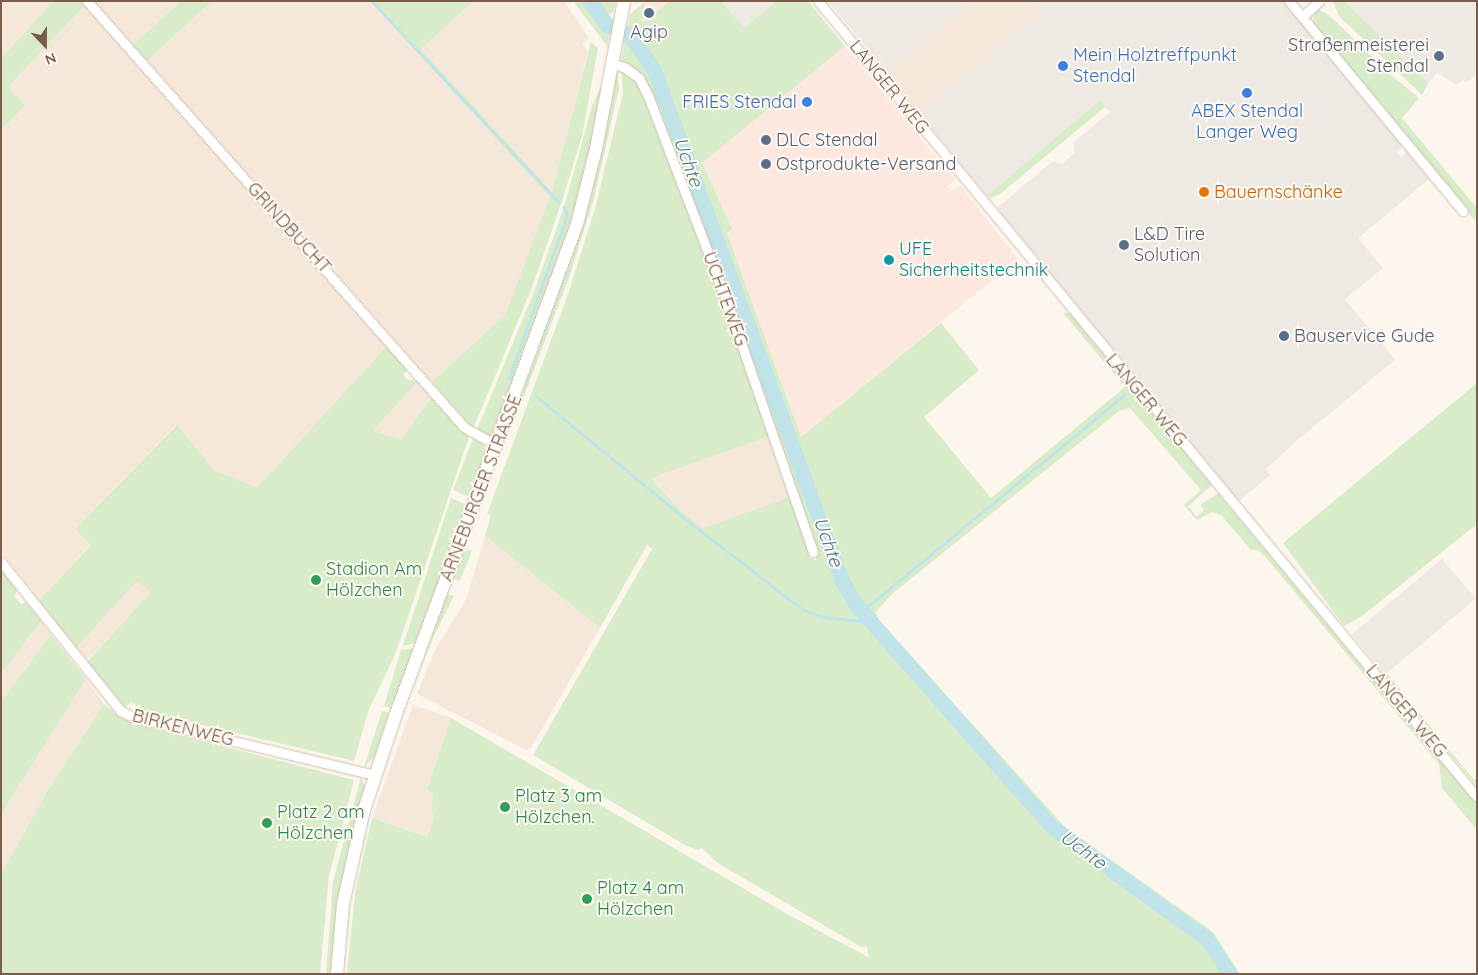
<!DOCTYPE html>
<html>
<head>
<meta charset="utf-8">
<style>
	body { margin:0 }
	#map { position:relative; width:1478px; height:975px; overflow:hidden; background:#fdf6ec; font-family:Quicksand,sans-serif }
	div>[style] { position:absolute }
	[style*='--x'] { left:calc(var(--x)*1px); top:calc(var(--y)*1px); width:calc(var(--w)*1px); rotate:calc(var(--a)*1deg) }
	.residential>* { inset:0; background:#f5e8da; transform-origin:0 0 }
	.commercial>* { inset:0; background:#fde8e0 }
	.industrial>* { inset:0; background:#efe9e4; transform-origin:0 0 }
	.green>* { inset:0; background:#d8ecc9 }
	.stream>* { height:2.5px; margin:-1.25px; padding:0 1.25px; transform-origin:1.25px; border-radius:1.25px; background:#bfe3e8 }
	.river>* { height:15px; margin:-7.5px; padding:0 7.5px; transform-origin:7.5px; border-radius:7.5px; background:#bfe3e8 }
	.roads { filter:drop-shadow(0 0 1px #d1beb0) drop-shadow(0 0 1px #d1beb0) }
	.street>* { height:9px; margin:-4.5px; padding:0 4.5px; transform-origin:4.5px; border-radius:4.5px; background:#fff }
	.secondary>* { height:12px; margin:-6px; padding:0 6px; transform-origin:6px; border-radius:6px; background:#fff }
	.dots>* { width:14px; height:14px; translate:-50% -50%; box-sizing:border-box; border:2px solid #fffaf3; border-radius:50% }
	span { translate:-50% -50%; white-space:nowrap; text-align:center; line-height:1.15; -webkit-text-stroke:4px #fffaf3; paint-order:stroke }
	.service-label { font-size:18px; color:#4e5e75 }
	.right { translate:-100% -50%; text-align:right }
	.left { translate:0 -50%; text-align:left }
	.shop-label { font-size:18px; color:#366cbe }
	.street-label { font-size:18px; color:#7a5c4d }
	.food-label { font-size:18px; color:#c56008 }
	.culture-label { font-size:18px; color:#0d838f }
	.leisure-label { font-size:18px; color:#27864d }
	.water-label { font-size:19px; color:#437c86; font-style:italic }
	.frame { position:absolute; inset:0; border:2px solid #7a5c4d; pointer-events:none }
	.north { position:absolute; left:20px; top:20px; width:50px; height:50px; -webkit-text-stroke:4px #fffaf3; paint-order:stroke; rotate:158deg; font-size:14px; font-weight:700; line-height:20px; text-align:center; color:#7a5c4d }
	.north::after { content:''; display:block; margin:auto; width:18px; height:22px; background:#7a5c4d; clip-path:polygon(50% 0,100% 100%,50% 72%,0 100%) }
</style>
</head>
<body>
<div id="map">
	<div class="residential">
		<i style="clip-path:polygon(1px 1px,54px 1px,1px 58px)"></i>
		<i style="clip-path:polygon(94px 1px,181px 1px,133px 45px)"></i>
		<i style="clip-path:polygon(212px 1px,370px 1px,551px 197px,505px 315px,432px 382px,147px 61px)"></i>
		<i style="clip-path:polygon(474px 1px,564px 1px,589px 38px,582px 44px,588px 51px,552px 193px,421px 49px)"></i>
		<i style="clip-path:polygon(974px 1px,1031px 1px,1041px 13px,919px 113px,887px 73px)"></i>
		<i style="clip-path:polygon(85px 5px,387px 346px,257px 489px,214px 470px,176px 425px,76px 528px,91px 544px,39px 600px,1px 551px,1px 130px,26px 105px,8px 87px)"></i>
		<i style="clip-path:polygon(418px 381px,432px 397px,401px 439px,373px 431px)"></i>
		<i style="clip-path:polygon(770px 436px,790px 497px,751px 511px,703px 528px,679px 509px,651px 477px)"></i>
		<i style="clip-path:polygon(485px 536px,600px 628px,531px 748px,526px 750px,417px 694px,435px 650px,466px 600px)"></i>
		<i style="left:138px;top:580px;width:18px;height:92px;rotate:43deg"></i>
		<i style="clip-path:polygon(41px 621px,51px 635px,1px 702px,1px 674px)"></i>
		<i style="clip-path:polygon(86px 679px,104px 704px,48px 790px,1px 874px,1px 814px)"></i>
		<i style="clip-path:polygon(413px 705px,451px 718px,427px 788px,433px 794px,431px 808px,434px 819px,427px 837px,372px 818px)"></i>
	</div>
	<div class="commercial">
		<i style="clip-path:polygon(645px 1px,670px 1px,641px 25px)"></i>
		<i style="clip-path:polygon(845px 46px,955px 180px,947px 187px,951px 191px,960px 185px,1018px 259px,801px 437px,702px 163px)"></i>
	</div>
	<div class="industrial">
		<i style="clip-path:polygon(721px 1px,777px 1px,744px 29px)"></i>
		<i style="clip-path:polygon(828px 1px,974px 1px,887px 73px)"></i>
		<i style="clip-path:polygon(1031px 1px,1284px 1px,1389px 127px,1403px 146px,1396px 152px,1401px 157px,1407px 152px,1429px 179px,1358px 238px,1383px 268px,1345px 299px,1395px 360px,1301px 437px,1266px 469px,1270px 475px,1239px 501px,1188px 439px,1190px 436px,1180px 430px,997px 208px,1053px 161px,1062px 164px,1075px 153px,1073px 143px,1110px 112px,1099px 101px,987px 196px,919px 113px,1041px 13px)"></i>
		<i style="clip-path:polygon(1344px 1px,1477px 1px,1477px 74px,1466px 83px,1463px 80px,1457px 85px,1437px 73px,1428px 83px)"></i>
		<i style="left:1442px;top:559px;width:52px;height:118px;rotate:50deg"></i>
	</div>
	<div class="green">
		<i style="clip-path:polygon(54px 1px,81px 1px,85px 5px,8px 87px,26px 105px,1px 130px,1px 58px)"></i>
		<i style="clip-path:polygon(181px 1px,212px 1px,147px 61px,133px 45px)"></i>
		<i style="clip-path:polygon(370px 1px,474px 1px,421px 49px,552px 192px,591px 42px,598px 48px,582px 136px,562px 201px,531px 290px,473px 429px,432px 382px,505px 315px,550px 197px)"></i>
		<i style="clip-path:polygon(573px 1px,616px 1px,614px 11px,607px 16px,612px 22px,607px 46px)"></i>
		<i style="clip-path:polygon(670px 1px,721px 1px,744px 28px,777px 1px,808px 1px,845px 46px,702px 163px,732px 229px,727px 233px,801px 437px,941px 323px,979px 370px,924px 417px,991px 498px,1125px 387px,1063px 313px,1070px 313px,1212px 485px,1188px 506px,1197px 517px,1204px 510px,1200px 505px,1218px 493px,1477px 804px,1477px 830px,1442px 788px,1439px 764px,1267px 559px,1259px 551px,1250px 549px,1221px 515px,1212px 512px,1197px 520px,1184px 505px,1201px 490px,1130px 408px,1119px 411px,892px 594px,876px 612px,878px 619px,1065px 827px,1213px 932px,1240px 974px,1234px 974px,1209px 937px,1058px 829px,991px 754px,987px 759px,1063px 843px,1203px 939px,1226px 974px,347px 974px,355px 893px,372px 818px,427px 837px,434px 819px,431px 808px,433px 794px,427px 789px,451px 718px,789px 915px,870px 958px,866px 946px,861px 947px,716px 862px,702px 848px,697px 850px,685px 845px,533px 755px,652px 549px,647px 545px,600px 628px,485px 536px,491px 515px,487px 514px,567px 297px,595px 209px,623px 93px,621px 70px,637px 80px,742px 354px,770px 436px,651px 478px,679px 509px,703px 528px,790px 497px,810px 558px,816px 560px,816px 552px,641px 75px,621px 62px,630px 14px,645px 2px,642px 24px)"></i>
		<i style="clip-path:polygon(1344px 1px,1428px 83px,1422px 95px,1339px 16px,1333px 1px)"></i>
		<i style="clip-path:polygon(1318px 9px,1329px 15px,1392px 76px,1419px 98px,1402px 118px,1477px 208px,1477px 223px,1313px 23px,1314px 10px)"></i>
		<i style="clip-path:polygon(617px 71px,619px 88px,594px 198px,569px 278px,514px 422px,512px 420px,577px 241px)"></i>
		<i style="clip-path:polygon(604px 80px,595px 133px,566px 244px,493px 436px,490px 437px,476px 432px,534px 292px,565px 204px,592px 106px)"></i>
		<i style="clip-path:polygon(1100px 100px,1105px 107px,1000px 194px,990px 198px,987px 196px)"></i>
		<i style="clip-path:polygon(387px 346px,408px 369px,403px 375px,408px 380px,418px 381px,373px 431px,401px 439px,432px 397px,469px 437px,395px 655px,369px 709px,354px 761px,147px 712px,131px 702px,124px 709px,87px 662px,151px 592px,137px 581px,76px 648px,39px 600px,91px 545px,75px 529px,177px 425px,214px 470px,257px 488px)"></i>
		<i style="clip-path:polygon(1477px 383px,1477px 524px,1362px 616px,1344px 626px,1283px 543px)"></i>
		<i style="clip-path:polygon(473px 439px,483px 444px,488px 454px,471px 496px,467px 496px,453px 490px)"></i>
		<i style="clip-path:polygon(451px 498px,467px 505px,422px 634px,419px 633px,415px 643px,403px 646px)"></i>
		<i style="clip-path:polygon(468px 550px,472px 551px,460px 581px,453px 578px,463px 552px)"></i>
		<i style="clip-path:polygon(2px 570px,17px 590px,15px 597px,21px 604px,26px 602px,41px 621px,1px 674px)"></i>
		<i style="clip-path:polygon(447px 594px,454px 596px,431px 642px,413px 689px)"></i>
		<i style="clip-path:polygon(51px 635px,86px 679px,1px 814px,1px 702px)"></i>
		<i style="clip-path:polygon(416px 648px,391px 708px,384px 706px,401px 650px)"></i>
		<i style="clip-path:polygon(1385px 671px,1474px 780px,1477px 779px,1477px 786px,1382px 672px)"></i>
		<i style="clip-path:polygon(104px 704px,121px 718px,141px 725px,354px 780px,329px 876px,320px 974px,1px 974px,1px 874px,48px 790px)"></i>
		<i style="clip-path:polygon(382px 711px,389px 713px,374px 758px,364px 767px)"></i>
		<i style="clip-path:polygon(361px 777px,365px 787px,332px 974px,326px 974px,333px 882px)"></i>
	</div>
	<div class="stream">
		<i style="--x:372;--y:1;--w:275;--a:47.1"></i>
		<i style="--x:512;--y:380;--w:4;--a:-146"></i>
		<i style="--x:509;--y:378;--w:173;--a:-70.4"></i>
		<i style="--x:567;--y:215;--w:8;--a:-113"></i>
		<i style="--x:536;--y:396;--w:195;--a:39.4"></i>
		<i style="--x:687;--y:520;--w:145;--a:37.7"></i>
		<i style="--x:802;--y:609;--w:22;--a:21"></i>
		<i style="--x:823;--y:617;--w:46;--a:6.2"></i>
		<i style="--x:861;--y:612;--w:342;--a:-39.5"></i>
		<i style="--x:1;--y:972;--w:2;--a:63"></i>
	</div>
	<div class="river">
		<i style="--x:590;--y:1;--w:28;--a:55"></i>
		<i style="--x:606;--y:24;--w:28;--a:27"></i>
		<i style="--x:631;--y:37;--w:40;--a:55.1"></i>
		<i style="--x:654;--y:70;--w:544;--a:69.8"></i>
		<i style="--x:842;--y:581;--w:29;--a:59"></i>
		<i style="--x:857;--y:606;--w:295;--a:48.6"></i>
		<i style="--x:1052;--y:827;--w:191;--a:35.9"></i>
		<i style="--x:1207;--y:939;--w:42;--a:56.7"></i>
	</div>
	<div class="roads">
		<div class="street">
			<i style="--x:87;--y:1;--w:569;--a:48.49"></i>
			<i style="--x:464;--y:427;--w:38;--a:29"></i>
			<i style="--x:818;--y:1;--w:1033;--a:50.38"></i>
			<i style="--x:1289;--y:1;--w:273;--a:50.4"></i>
			<i style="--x:1302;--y:17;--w:23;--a:-43"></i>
			<i style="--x:613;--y:64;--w:11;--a:15"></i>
			<i style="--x:624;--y:67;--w:19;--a:36"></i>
			<i style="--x:639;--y:78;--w:22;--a:63"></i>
			<i style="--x:649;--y:98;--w:225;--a:69.1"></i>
			<i style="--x:729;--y:308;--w:258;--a:71"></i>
			<i style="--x:1;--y:562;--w:191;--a:51.2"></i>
			<i style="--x:121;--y:711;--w:13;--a:27"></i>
			<i style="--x:133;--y:717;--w:249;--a:13.5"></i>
		</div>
		<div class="secondary">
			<i style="--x:337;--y:974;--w:70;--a:-85.1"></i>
			<i style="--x:343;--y:904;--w:96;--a:-77.4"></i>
			<i style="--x:364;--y:810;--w:101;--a:-71.6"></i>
			<i style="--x:396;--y:714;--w:522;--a:-69.73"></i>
			<i style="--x:577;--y:224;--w:77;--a:-75.8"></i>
			<i style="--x:596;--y:149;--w:151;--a:-79.3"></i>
		</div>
	</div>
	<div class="dots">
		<i style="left:649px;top:13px;background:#5c6f8a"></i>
		<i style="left:1439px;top:56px;background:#5c6f8a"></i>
		<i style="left:1063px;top:66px;background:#3f7fe0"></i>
		<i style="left:1247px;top:93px;background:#3f7fe0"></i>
		<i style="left:807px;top:102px;background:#3f7fe0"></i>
		<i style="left:766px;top:140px;background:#5c6f8a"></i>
		<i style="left:766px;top:164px;background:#5c6f8a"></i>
		<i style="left:1204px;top:192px;background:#e8710a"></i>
		<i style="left:1124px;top:245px;background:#5c6f8a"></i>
		<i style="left:889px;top:260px;background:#0f9aa8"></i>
		<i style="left:1284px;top:336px;background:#5c6f8a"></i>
		<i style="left:316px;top:580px;background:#2e9e5b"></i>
		<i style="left:505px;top:807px;background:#2e9e5b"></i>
		<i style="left:267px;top:823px;background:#2e9e5b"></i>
		<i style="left:587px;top:899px;background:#2e9e5b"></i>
	</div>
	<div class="service-label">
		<span style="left:649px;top:32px">Agip</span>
		<span class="right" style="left:1429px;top:56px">Straßenmeisterei<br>Stendal</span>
		<span class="left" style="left:776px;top:140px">DLC Stendal</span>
		<span class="left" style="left:776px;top:164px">Ostprodukte-Versand</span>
		<span class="left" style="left:1134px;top:245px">L&amp;D Tire<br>Solution</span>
		<span class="left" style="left:1294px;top:336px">Bauservice Gude</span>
	</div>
	<div class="shop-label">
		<span class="left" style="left:1073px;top:66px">Mein Holztreffpunkt<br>Stendal</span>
		<span class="right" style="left:797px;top:102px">FRIES Stendal</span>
		<span style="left:1247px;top:122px">ABEX Stendal<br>Langer Weg</span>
	</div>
	<div class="street-label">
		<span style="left:889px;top:87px;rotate:51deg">LANGER WEG</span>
		<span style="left:289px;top:228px;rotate:48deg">GRINDBUCHT</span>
		<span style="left:725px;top:299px;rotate:70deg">UCHTEWEG</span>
		<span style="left:1146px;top:400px;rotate:50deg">LANGER WEG</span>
		<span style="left:481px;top:488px;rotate:-69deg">ARNEBURGER STRASSE</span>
		<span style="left:1406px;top:711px;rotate:50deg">LANGER WEG</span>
		<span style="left:183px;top:728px;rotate:14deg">BIRKENWEG</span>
	</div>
	<div class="food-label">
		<span class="left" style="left:1214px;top:192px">Bauernschänke</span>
	</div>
	<div class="culture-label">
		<span class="left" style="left:899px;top:260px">UFE<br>Sicherheitstechnik</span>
	</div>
	<div class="leisure-label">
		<span class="left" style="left:326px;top:580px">Stadion Am<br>Hölzchen</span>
		<span class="left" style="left:515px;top:807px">Platz 3 am<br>Hölzchen.</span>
		<span class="left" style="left:277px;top:823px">Platz 2 am<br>Hölzchen</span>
		<span class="left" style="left:597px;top:899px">Platz 4 am<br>Hölzchen</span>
	</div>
	<div class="water-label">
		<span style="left:688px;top:162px;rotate:70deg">Uchte</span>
		<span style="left:828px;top:542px;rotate:70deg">Uchte</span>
		<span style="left:1083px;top:850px;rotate:36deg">Uchte</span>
	</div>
	<div class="frame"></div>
	<div class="north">N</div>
</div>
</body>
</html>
